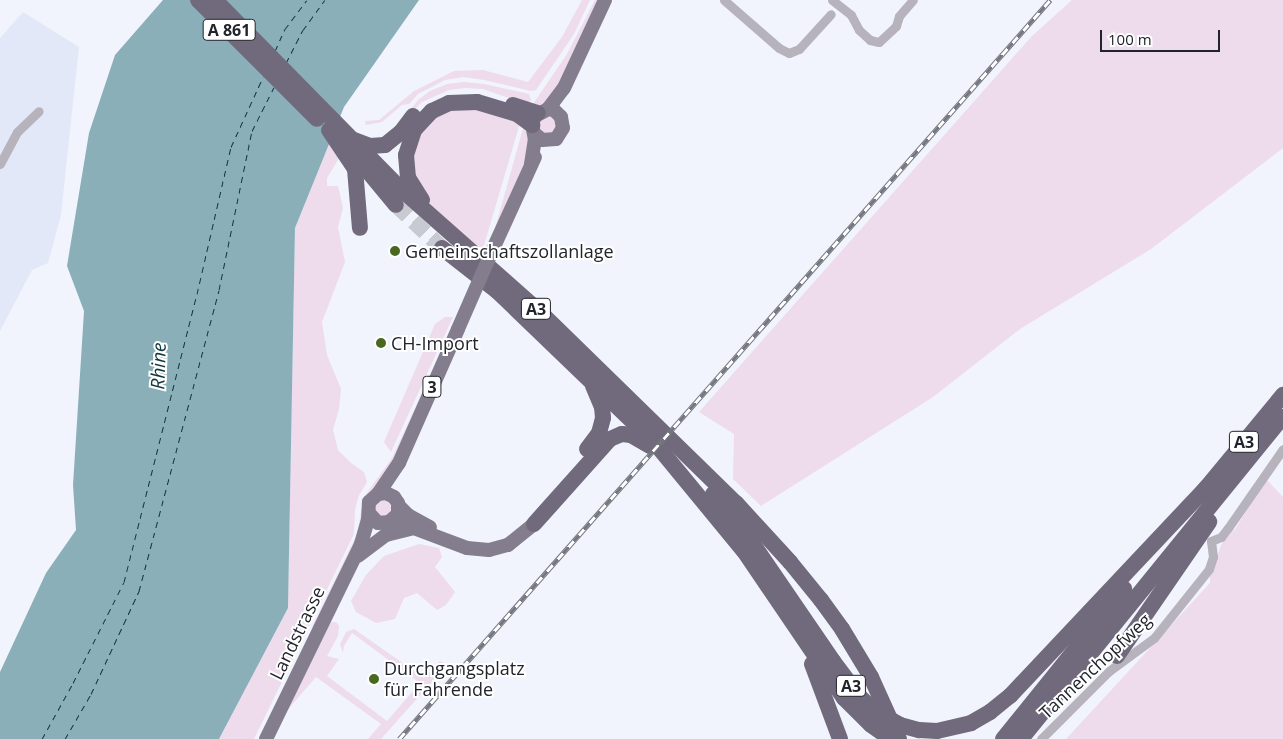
<!DOCTYPE html>
<html>
<head>
<meta charset="utf-8">
<style>
	body { margin:0 }
	#map { position:relative; width:1283px; height:739px; overflow:hidden; background:#f1f4fc; font-family:"Open Sans",sans-serif }
	div>[style] { position:absolute }
	[style*='--x'] { left:calc(var(--x)*1px); top:calc(var(--y)*1px); width:calc(var(--w)*1px); rotate:calc(var(--a)*1deg) }
	.built>* { inset:0; background:#e3e8f8 }
	.green>* { inset:0; background:#eedbeb }
	.round { border-radius:50% }
	.water>* { inset:0; background:#8bafb9 }
	.ferry>* { height:1px; margin-top:-0.5px; transform-origin:0; background:repeating-linear-gradient(90deg,#11353d 0 6px,transparent 0 11px) }
	.motorway-tunnel>* { height:16px; margin-top:-8px; transform-origin:0; background:repeating-linear-gradient(90deg,#c8cad2 0 16px,transparent 0 24px) }
	.minor>* { height:9px; margin:-4.5px; padding:0 4.5px; transform-origin:4.5px; border-radius:4.5px; background:#b7b3bc }
	.primary>* { height:14px; margin:-7px; padding:0 7px; transform-origin:7px; border-radius:7px; background:#837d8d }
	.motorway>* { height:16px; margin:-8px; padding:0 8px; transform-origin:8px; border-radius:8px; background:#716a7c }
	.rail>* { height:4.5px; margin-top:-2.25px; transform-origin:0; background:repeating-linear-gradient(90deg,#fff 0 8px,#75777f 0 16px); box-sizing:border-box; border-block:1px solid #75777f }
	.primary-bridge>* { height:14px; margin:-7px; padding:0 7px; transform-origin:7px; border-radius:7px; background:#837d8d }
	.motorway-bridge>* { height:16px; margin:-8px; padding:0 8px; transform-origin:8px; border-radius:8px; background:#716a7c }
	.dots>* { width:14px; height:14px; translate:-50% -50%; box-sizing:border-box; border:2px solid #fff; border-radius:50% }
	span { translate:-50% -50%; white-space:nowrap; text-align:center; line-height:1.15; -webkit-text-stroke:4px #fff; paint-order:stroke }
	.shield-label span { padding:1px 4px; background:#fff; border:1px solid; border-radius:4px; -webkit-text-stroke-width:0 }
	.shield-label { font-size:16px; color:#22242c; font-weight:700 }
	.poi-label { font-size:18px; color:#22242c }
	.left { translate:0 -50%; text-align:left }
	.street-label { font-size:18px; color:#22242c }
	.water-label { font-size:19px; color:#11353d; font-style:italic }
	.scale { position:absolute; left:1100px; top:30px; width:120px; height:22px; box-sizing:border-box; border:2px solid #22242c; border-top:0; padding-left:6px; font-size:15px; line-height:18px; white-space:nowrap; color:#22242c; -webkit-text-stroke:4px #fff; paint-order:stroke }
</style>
</head>
<body>
<div id="map">
	<div class="built">
		<i style="clip-path:polygon(23px 12px,79px 47px,61px 215px,48px 263px,32px 270px,0 331px,0 38px)"></i>
	</div>
	<div class="green">
		<i style="clip-path:polygon(582px 0,590px 0,574px 34px,536px 90px,531px 91px,484px 80px,463px 77px,445px 80px,418px 94px,409px 104px,402px 105px,382px 122px,366px 125px,365px 121px,379px 120px,414px 91px,454px 71px,483px 70px,528px 82px,562px 37px)"></i>
		<i style="clip-path:polygon(595px 0,600px 0,559px 89px,547px 105px,531px 107px,567px 54px)"></i>
		<i style="clip-path:polygon(1072px 0,1283px 0,1283px 148px,1151px 249px,1020px 329px,933px 397px,761px 506px,733px 479px,734px 434px,699px 412px,1031px 37px)"></i>
		<i style="clip-path:polygon(464px 82px,484px 84px,529px 94px,531px 100px,528px 105px,483px 89px,465px 88px,449px 90px,422px 102px,393px 131px,418px 100px,430px 91px,447px 84px)"></i>
		<i style="clip-path:polygon(460px 107px,476px 107px,520px 123px,482px 252px,432px 207px,419px 190px,411px 160px,416px 139px,438px 114px)"></i>
		<i class="round" style="left:539px;top:116px;width:18px;height:18px"></i>
		<i style="clip-path:polygon(524px 125px,530px 139px,528px 157px,494px 232px)"></i>
		<i style="clip-path:polygon(330px 139px,342px 153px,327px 178px,327px 186px,338px 186px,343px 208px,338px 227px,345px 262px,322px 322px,327px 355px,341px 389px,339px 409px,333px 430px,338px 450px,351px 463px,364px 472px,367px 482px,359px 495px,355px 510px,354px 534px,350px 542px,254px 739px,219px 739px,288px 608px,295px 228px)"></i>
		<i style="clip-path:polygon(445px 317px,453px 317px,391px 452px,384px 442px,435px 324px)"></i>
		<i style="clip-path:polygon(452px 328px,453px 329px,315px 628px,312px 627px,357px 534px,364px 497px,392px 458px)"></i>
		<i style="clip-path:polygon(1266px 479px,1283px 497px,1283px 739px,1066px 739px,1210px 583px,1210px 575px,1222px 543px,1236px 528px)"></i>
		<i class="round" style="left:375px;top:500px;width:16px;height:16px"></i>
		<i style="clip-path:polygon(419px 544px,439px 548px,442px 557px,435px 567px,455px 592px,446px 605px,437px 610px,417px 593px,404px 598px,395px 619px,376px 623px,356px 612px,351px 601px,366px 575px,384px 556px)"></i>
		<i style="clip-path:polygon(332px 622px,336px 622px,339px 626px,338px 636px,327px 656px,339px 659px,327px 676px,387px 721px,420px 683px,352px 633px,344px 646px,343px 653px,340px 644px,346px 632px,354px 629px,424px 678px,440px 661px,447px 665px,381px 739px,368px 739px,381px 724px,316px 677px,284px 714px,327px 626px)"></i>
	</div>
	<div class="water">
		<i style="clip-path:polygon(163px 0,419px 0,344px 107px,295px 228px,288px 608px,219px 739px,0 739px,0 672px,46px 573px,76px 530px,73px 485px,84px 311px,67px 266px,89px 133px,115px 55px)"></i>
	</div>
	<div class="ferry">
		<i style="--x:275;--y:51;--w:24;--a:-66"></i>
		<i style="--x:285;--y:29;--w:36;--a:-53"></i>
		<i style="--x:286;--y:63;--w:37;--a:-63"></i>
		<i style="--x:303;--y:30;--w:37;--a:-54"></i>
		<i style="--x:42;--y:739;--w:64;--a:-61"></i>
		<i style="--x:73;--y:683;--w:113;--a:-63.2"></i>
		<i style="--x:124;--y:582;--w:297;--a:-75.8"></i>
		<i style="--x:197;--y:294;--w:151;--a:-77"></i>
		<i style="--x:231;--y:147;--w:77;--a:-65.4"></i>
		<i style="--x:65;--y:739;--w:52;--a:-60"></i>
		<i style="--x:91;--y:694;--w:114;--a:-65"></i>
		<i style="--x:139;--y:591;--w:311;--a:-75.1"></i>
		<i style="--x:219;--y:290;--w:162;--a:-78.3"></i>
		<i style="--x:252;--y:131;--w:49;--a:-63.4"></i>
	</div>
	<div class="motorway-tunnel">
		<i style="--x:396;--y:205;--w:63;--a:43.1"></i>
	</div>
	<div class="minor">
		<i style="--x:724;--y:0;--w:73;--a:41.1"></i>
		<i style="--x:779;--y:48;--w:11;--a:27"></i>
		<i style="--x:789;--y:53;--w:11;--a:-22"></i>
		<i style="--x:799;--y:49;--w:47;--a:-47.6"></i>
		<i style="--x:832;--y:0;--w:24;--a:38"></i>
		<i style="--x:851;--y:15;--w:17;--a:62"></i>
		<i style="--x:859;--y:30;--w:15;--a:42"></i>
		<i style="--x:870;--y:40;--w:9;--a:13"></i>
		<i style="--x:879;--y:42;--w:23;--a:-43"></i>
		<i style="--x:896;--y:26;--w:10;--a:-73"></i>
		<i style="--x:899;--y:16;--w:21;--a:-49"></i>
		<i style="--x:0;--y:164;--w:36;--a:-62"></i>
		<i style="--x:17;--y:132;--w:30;--a:-44"></i>
		<i style="--x:1041;--y:739;--w:96;--a:-45"></i>
		<i style="--x:1109;--y:671;--w:56;--a:-36.3"></i>
		<i style="--x:1154;--y:638;--w:88;--a:-51.4"></i>
		<i style="--x:1209;--y:569;--w:13;--a:-72"></i>
		<i style="--x:1213;--y:557;--w:16;--a:-97"></i>
		<i style="--x:1211;--y:541;--w:11;--a:-22"></i>
		<i style="--x:1221;--y:537;--w:11;--a:-52"></i>
		<i style="--x:1228;--y:528;--w:96;--a:-55.2"></i>
	</div>
	<div class="primary">
		<i style="--x:548;--y:109;--w:26;--a:-53"></i>
		<i style="--x:564;--y:88;--w:97;--a:-65"></i>
		<i style="--x:531;--y:164;--w:24;--a:-81"></i>
		<i style="--x:535;--y:140;--w:15;--a:-101"></i>
		<i style="--x:532;--y:125;--w:9;--a:-72"></i>
		<i style="--x:535;--y:116;--w:15;--a:-28"></i>
		<i style="--x:548;--y:109;--w:6;--a:9"></i>
		<i style="--x:554;--y:110;--w:10;--a:45"></i>
		<i style="--x:561;--y:117;--w:11;--a:80"></i>
		<i style="--x:563;--y:128;--w:13;--a:122"></i>
		<i style="--x:556;--y:139;--w:14;--a:176"></i>
		<i style="--x:542;--y:140;--w:9;--a:-139"></i>
		<i style="--x:493;--y:249;--w:101;--a:-65.5"></i>
		<i style="--x:378;--y:494;--w:37;--a:-56"></i>
		<i style="--x:399;--y:463;--w:146;--a:-66.2"></i>
		<i style="--x:399;--y:506;--w:13;--a:45"></i>
		<i style="--x:408;--y:515;--w:25;--a:29"></i>
		<i style="--x:389;--y:522;--w:14;--a:8"></i>
		<i style="--x:403;--y:524;--w:68;--a:20.6"></i>
		<i style="--x:467;--y:548;--w:22;--a:5"></i>
		<i style="--x:489;--y:550;--w:20;--a:-15"></i>
		<i style="--x:508;--y:545;--w:33;--a:-39"></i>
		<i style="--x:358;--y:556;--w:35;--a:-37"></i>
		<i style="--x:386;--y:535;--w:25;--a:-14"></i>
		<i style="--x:266;--y:739;--w:217;--a:-64"></i>
		<i style="--x:361;--y:544;--w:25;--a:-74"></i>
		<i style="--x:368;--y:520;--w:18;--a:-87"></i>
		<i style="--x:369;--y:502;--w:12;--a:-42"></i>
		<i style="--x:378;--y:494;--w:8;--a:-7"></i>
		<i style="--x:386;--y:493;--w:9;--a:27"></i>
		<i style="--x:394;--y:497;--w:7;--a:56"></i>
		<i style="--x:398;--y:503;--w:11;--a:90"></i>
		<i style="--x:398;--y:514;--w:12;--a:138"></i>
		<i style="--x:389;--y:522;--w:11;--a:175"></i>
		<i style="--x:378;--y:523;--w:13;--a:-132"></i>
	</div>
	<div class="motorway">
		<i style="--x:198;--y:0;--w:168;--a:45"></i>
		<i style="--x:215;--y:0;--w:267;--a:45.5"></i>
		<i style="--x:402;--y:190;--w:186;--a:41.5"></i>
		<i style="--x:541;--y:313;--w:272;--a:44.3"></i>
		<i style="--x:736;--y:503;--w:80;--a:47.5"></i>
		<i style="--x:790;--y:562;--w:49;--a:50.8"></i>
		<i style="--x:821;--y:600;--w:36;--a:54"></i>
		<i style="--x:842;--y:629;--w:56;--a:58.9"></i>
		<i style="--x:513;--y:105;--w:26;--a:18"></i>
		<i style="--x:329;--y:130;--w:47;--a:56.3"></i>
		<i style="--x:355;--y:169;--w:59;--a:85.2"></i>
		<i style="--x:354;--y:140;--w:17;--a:21"></i>
		<i style="--x:370;--y:146;--w:15;--a:-4"></i>
		<i style="--x:385;--y:145;--w:21;--a:-39"></i>
		<i style="--x:401;--y:132;--w:20;--a:-53"></i>
		<i style="--x:351;--y:151;--w:70;--a:50.2"></i>
		<i style="--x:422;--y:200;--w:26;--a:-122"></i>
		<i style="--x:408;--y:178;--w:23;--a:-95"></i>
		<i style="--x:406;--y:155;--w:26;--a:-72"></i>
		<i style="--x:414;--y:130;--w:26;--a:-47"></i>
		<i style="--x:432;--y:111;--w:19;--a:-25"></i>
		<i style="--x:449;--y:103;--w:28;--a:-2"></i>
		<i style="--x:477;--y:102;--w:42;--a:16.7"></i>
		<i style="--x:517;--y:114;--w:19;--a:36"></i>
		<i style="--x:442;--y:248;--w:70;--a:38"></i>
		<i style="--x:497;--y:291;--w:218;--a:43.9"></i>
		<i style="--x:654;--y:442;--w:141;--a:50.5"></i>
		<i style="--x:744;--y:551;--w:178;--a:55.8"></i>
		<i style="--x:844;--y:698;--w:38;--a:45"></i>
		<i style="--x:871;--y:725;--w:24;--a:35"></i>
		<i style="--x:587;--y:449;--w:20;--a:-53"></i>
		<i style="--x:599;--y:433;--w:16;--a:-75"></i>
		<i style="--x:603;--y:418;--w:11;--a:-95"></i>
		<i style="--x:602;--y:407;--w:23;--a:-113"></i>
		<i style="--x:713;--y:494;--w:64;--a:51.3"></i>
		<i style="--x:753;--y:544;--w:142;--a:55.6"></i>
		<i style="--x:833;--y:661;--w:45;--a:53.1"></i>
		<i style="--x:860;--y:697;--w:21;--a:43"></i>
		<i style="--x:875;--y:711;--w:29;--a:29"></i>
		<i style="--x:900;--y:725;--w:20;--a:15"></i>
		<i style="--x:919;--y:730;--w:18;--a:3"></i>
		<i style="--x:937;--y:731;--w:35;--a:-13"></i>
		<i style="--x:971;--y:723;--w:22;--a:-30"></i>
		<i style="--x:990;--y:712;--w:26;--a:-39"></i>
		<i style="--x:1010;--y:696;--w:289;--a:-46.7"></i>
		<i style="--x:1201;--y:494;--w:129;--a:-50.4"></i>
		<i style="--x:534;--y:524;--w:114;--a:-48.2"></i>
		<i style="--x:610;--y:439;--w:13;--a:-23"></i>
		<i style="--x:622;--y:434;--w:9;--a:6"></i>
		<i style="--x:631;--y:435;--w:22;--a:30"></i>
		<i style="--x:1117;--y:656;--w:163;--a:-55.5"></i>
		<i style="--x:812;--y:664;--w:80;--a:69.5"></i>
		<i style="--x:1003;--y:739;--w:193;--a:-51.1"></i>
		<i style="--x:1021;--y:739;--w:415;--a:-50.9"></i>
	</div>
	<div class="rail">
		<i style="--x:399;--y:739;--w:985;--a:-48.62"></i>
	</div>
	<div class="primary-bridge">
		<i style="--x:458;--y:329;--w:87;--a:-66.4"></i>
	</div>
	<div class="motorway-bridge">
		<i style="--x:871;--y:677;--w:68;--a:65.7"></i>
	</div>
	<div class="dots">
		<i style="left:395px;top:251px;background:#47681e"></i>
		<i style="left:381px;top:343px;background:#47681e"></i>
		<i style="left:374px;top:679px;background:#47681e"></i>
	</div>
	<div class="shield-label">
		<span style="left:229px;top:30px">A 861</span>
		<span style="left:536px;top:309px">A3</span>
		<span style="left:432px;top:387px">3</span>
		<span style="left:1244px;top:442px">A3</span>
		<span style="left:851px;top:686px">A3</span>
	</div>
	<div class="poi-label">
		<span class="left" style="left:405px;top:251px">Gemeinschaftszollanlage</span>
		<span class="left" style="left:391px;top:343px">CH-Import</span>
		<span class="left" style="left:384px;top:679px">Durchgangsplatz<br>für Fahrende</span>
	</div>
	<div class="street-label">
		<span style="left:297px;top:633px;rotate:-64deg">Landstrasse</span>
		<span style="left:1095px;top:666px;rotate:-43deg">Tannenchopfweg</span>
	</div>
	<div class="water-label">
		<span style="left:159px;top:366px;rotate:-88deg">Rhine</span>
	</div>
	<div class="scale">100 m</div>
</div>
</body>
</html>
